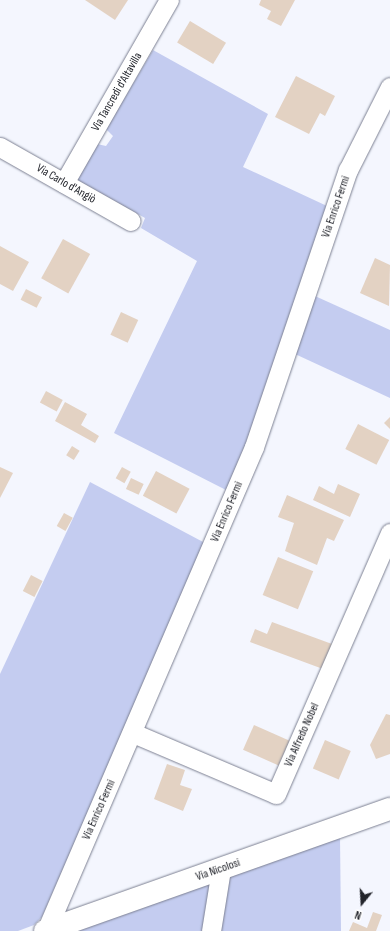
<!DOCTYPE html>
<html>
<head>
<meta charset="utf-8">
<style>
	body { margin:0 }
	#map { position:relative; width:390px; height:931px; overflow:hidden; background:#f4f6fe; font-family:"Sofia Sans Condensed",sans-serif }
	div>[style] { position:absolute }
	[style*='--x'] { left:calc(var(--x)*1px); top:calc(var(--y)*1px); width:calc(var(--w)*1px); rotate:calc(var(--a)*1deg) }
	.green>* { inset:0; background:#c4ccf0 }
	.building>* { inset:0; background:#e3d2c3; transform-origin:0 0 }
	.roads { filter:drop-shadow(0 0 1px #7c8092) drop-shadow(0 0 1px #7c8092) }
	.minor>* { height:19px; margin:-9.5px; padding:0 9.5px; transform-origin:9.5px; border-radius:9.5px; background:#fff }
	.major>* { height:22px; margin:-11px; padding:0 11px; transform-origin:11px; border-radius:11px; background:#fff }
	span { translate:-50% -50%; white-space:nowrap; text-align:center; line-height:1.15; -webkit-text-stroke:4px #fff; paint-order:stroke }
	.street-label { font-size:12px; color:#22242b }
	.north { position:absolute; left:342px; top:883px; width:40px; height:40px; -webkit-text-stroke:3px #fff; paint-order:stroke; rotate:198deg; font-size:11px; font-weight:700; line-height:16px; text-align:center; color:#22242b }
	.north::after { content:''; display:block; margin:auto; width:14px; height:18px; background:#22242b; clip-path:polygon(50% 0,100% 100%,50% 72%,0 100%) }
</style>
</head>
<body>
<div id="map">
	<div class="green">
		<i style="clip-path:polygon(153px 50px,268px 114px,243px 167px,327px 206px,246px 443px,226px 490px,114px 433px,197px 261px,141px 228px,145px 218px,77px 180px,97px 144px,106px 146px,113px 136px,106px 129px)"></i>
		<i style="clip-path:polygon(315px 296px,390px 330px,390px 398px,295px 354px)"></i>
		<i style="clip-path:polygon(90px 482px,205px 543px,42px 917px,34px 925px,18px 931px,0 931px,0 674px)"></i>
		<i style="clip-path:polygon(340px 837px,341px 931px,215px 931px,224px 878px)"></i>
		<i style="clip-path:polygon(213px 881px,204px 931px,75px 931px)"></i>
	</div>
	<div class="building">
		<i style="clip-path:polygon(85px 0,128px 0,115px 20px)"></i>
		<i style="clip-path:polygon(261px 0,295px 0,281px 26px,267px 19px,271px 11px,259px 5px)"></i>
		<i style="left:190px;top:21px;width:42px;height:25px;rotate:31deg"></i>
		<i style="clip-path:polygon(296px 76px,335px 96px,325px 116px,320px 113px,309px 134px,275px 117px)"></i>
		<i style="left:63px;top:239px;width:31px;height:45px;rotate:29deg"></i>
		<i style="clip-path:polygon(0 246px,29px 262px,13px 291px,0 284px)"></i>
		<i style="clip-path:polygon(375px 258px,390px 265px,389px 306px,360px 293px)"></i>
		<i style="left:26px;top:289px;width:18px;height:12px;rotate:27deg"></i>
		<i style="left:121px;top:312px;width:19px;height:25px;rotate:25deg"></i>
		<i style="left:46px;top:391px;width:19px;height:13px;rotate:28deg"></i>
		<i style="clip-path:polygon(65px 402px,87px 414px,81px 425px,99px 436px,95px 443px,55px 421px)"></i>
		<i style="clip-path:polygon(390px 417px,390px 429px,384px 423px)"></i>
		<i style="left:358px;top:424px;width:35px;height:28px;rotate:27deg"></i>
		<i style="left:72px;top:446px;width:9px;height:11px;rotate:32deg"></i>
		<i style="clip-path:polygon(0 467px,13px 473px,0 498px)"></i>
		<i style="left:122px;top:467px;width:10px;height:13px;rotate:29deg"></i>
		<i style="left:156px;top:471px;width:38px;height:28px;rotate:28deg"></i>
		<i style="left:131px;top:478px;width:14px;height:12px;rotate:25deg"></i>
		<i style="clip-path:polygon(338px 484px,360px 494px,350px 517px,313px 500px,319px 486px,334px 494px)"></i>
		<i style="clip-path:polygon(287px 495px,344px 520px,334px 541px,327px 538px,317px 565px,285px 551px,294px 523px,278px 517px)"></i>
		<i style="left:64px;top:513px;width:10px;height:15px;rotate:29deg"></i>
		<i style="left:278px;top:557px;width:38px;height:41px;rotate:22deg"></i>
		<i style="left:31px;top:575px;width:13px;height:18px;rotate:27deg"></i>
		<i style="clip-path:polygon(272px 622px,332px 644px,323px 669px,250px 642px,255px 629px,267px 634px)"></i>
		<i style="clip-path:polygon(386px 714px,390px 715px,390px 754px,376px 759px,370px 745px)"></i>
		<i style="left:254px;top:725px;width:39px;height:27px;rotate:24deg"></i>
		<i style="left:325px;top:740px;width:28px;height:31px;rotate:23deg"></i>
		<i style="clip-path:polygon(167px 764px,185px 770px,180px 785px,192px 789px,183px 811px,154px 799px)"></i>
		<i style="clip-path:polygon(373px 912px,382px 915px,376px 931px,349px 931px,353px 922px,367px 928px)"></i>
	</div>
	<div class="roads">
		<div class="minor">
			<i style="--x:0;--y:147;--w:150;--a:29.5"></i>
			<i style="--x:64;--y:183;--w:211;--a:-60.2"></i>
			<i style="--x:133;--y:733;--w:155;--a:23.1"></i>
			<i style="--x:276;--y:794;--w:285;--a:-66.4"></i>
			<i style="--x:46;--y:931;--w:527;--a:-66.74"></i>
			<i style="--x:254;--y:447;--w:293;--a:-71.3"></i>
			<i style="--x:348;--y:170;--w:93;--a:-63.2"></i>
			<i style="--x:211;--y:931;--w:63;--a:-80.8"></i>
		</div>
		<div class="major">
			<i style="--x:45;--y:931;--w:366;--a:-19.5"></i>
		</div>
	</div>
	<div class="street-label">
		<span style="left:117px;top:92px;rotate:-60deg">Via Tancredi d'Altavilla</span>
		<span style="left:66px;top:184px;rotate:30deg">Via Carlo d'Angiò</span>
		<span style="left:336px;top:207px;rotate:-71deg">Via Enrico Fermi</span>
		<span style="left:227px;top:512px;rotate:-67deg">Via Enrico Fermi</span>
		<span style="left:302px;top:735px;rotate:-66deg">Via Alfredo Nobel</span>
		<span style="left:99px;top:810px;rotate:-66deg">Via Enrico Fermi</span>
		<span style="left:218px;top:870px;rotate:-19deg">Via Nicolosi</span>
	</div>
	<div class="north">N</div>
</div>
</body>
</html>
